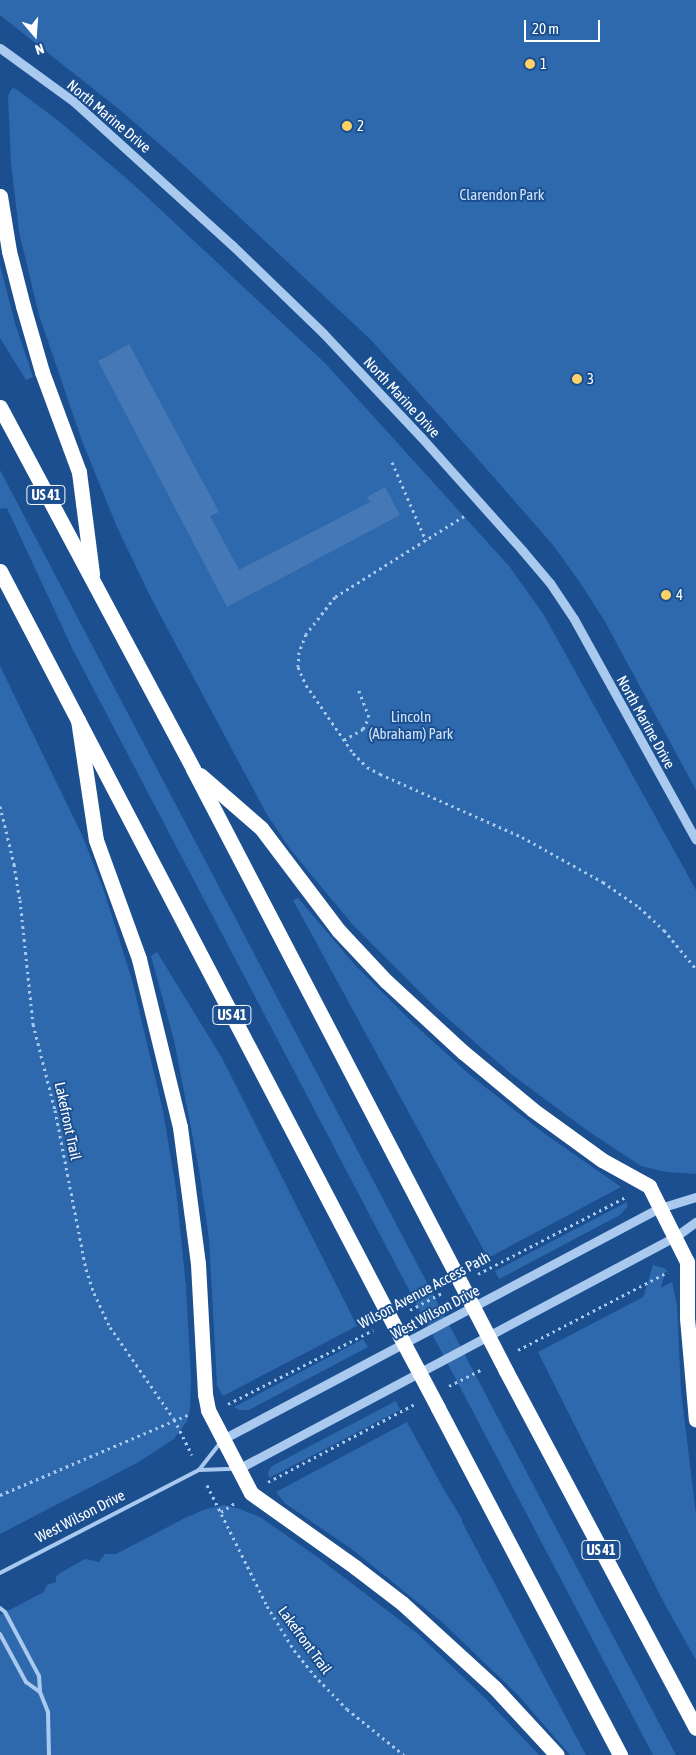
<!DOCTYPE html>
<html>
<head>
<meta charset="utf-8">
<style>
	body { margin:0 }
	#map { position:relative; width:696px; height:1755px; overflow:hidden; background:#1b4f8f; font-family:"Asap Condensed",sans-serif }
	div>[style] { position:absolute }
	[style*='--x'] { left:calc(var(--x)*1px); top:calc(var(--y)*1px); width:calc(var(--w)*1px); rotate:calc(var(--a)*1deg) }
	.green>* { inset:0; background:#2e69ad; transform-origin:0 0 }
	.building>* { inset:0; background:#4478b7 }
	.path>* { height:3px; margin-top:-1.5px; transform-origin:0; background:repeating-linear-gradient(90deg,#a9c9ee 0 2.5px,transparent 0 6.5px) }
	.service>* { height:4px; margin:-2px; padding:0 2px; transform-origin:2px; border-radius:2px; background:#a9c9ee }
	.tertiary>* { height:9px; margin:-4.5px; padding:0 4.5px; transform-origin:4.5px; border-radius:4.5px; background:#a9c9ee }
	.motorway>* { height:15px; margin:-7.5px; padding:0 7.5px; transform-origin:7.5px; border-radius:7.5px; background:#fff }
	.motorway-bridge>* { height:15px; margin:-7.5px; padding:0 7.5px; transform-origin:7.5px; border-radius:7.5px; background:#fff }
	.dots>* { width:14px; height:14px; translate:-50% -50%; box-sizing:border-box; border:2px solid #1b4f8f; border-radius:50% }
	span { translate:-50% -50%; white-space:nowrap; text-align:center; line-height:1.15; -webkit-text-stroke:4px #1b4f8f; paint-order:stroke }
	.shield-label span { padding:1px 4px; background:#1b4f8f; border:1px solid; border-radius:4px; -webkit-text-stroke-width:0 }
	.shield-label { font-size:14px; color:#fff; font-weight:700 }
	.poi-label { font-size:15px; color:#fff }
	.left { translate:0 -50%; text-align:left }
	.street-label { font-size:15px; color:#fff }
	.park-label { font-size:15px; color:#cfe3fa }
	.north { position:absolute; left:10px; top:10px; width:50px; height:50px; -webkit-text-stroke:4px #1b4f8f; paint-order:stroke; rotate:162deg; font-size:14px; font-weight:700; line-height:20px; text-align:center; color:#fff }
	.north::after { content:''; display:block; margin:auto; width:18px; height:22px; background:#fff; clip-path:polygon(50% 0,100% 100%,50% 72%,0 100%) }
	.scale { position:absolute; left:524px; top:20px; width:76px; height:22px; box-sizing:border-box; border:2px solid #fff; border-top:0; padding-left:6px; font-size:15px; line-height:18px; white-space:nowrap; color:#fff; -webkit-text-stroke:4px #1b4f8f; paint-order:stroke }
</style>
</head>
<body>
<div id="map">
	<div class="green">
		<i style="clip-path:polygon(0 0,696px 0,696px 790px,604px 620px,581px 584px,553px 545px,448px 425px,369px 338px,179px 161px,120px 110px,0 15px)"></i>
		<i style="clip-path:polygon(12px 88px,16px 89px,60px 122px,133px 184px,325px 363px,509px 566px,544px 615px,696px 890px,696px 1174px,666px 1172px,641px 1166px,588px 1131px,511px 1074px,437px 1009px,353px 925px,290px 849px,266px 813px,151px 598px,117px 527px,82px 441px,39px 315px,19px 232px,11px 163px,8px 96px)"></i>
		<i style="clip-path:polygon(0 265px,15px 323px,33px 377px,26px 380px,0 338px)"></i>
		<i style="clip-path:polygon(0 470px,548px 1513px,676px 1755px,653px 1755px,555px 1568px,73px 650px,7px 508px,0 509px)"></i>
		<i style="clip-path:polygon(0 666px,82px 835px,104px 891px,132px 980px,163px 1111px,176px 1189px,186px 1286px,191px 1380px,190px 1409px,187px 1421px,174px 1439px,137px 1463px,0 1534px)"></i>
		<i style="clip-path:polygon(298px 898px,355px 965px,415px 1025px,470px 1075px,545px 1134px,621px 1187px,488px 1258px,293px 900px)"></i>
		<i style="clip-path:polygon(157px 952px,222px 1058px,357px 1326px,223px 1396px,217px 1385px,209px 1239px,199px 1170px,174px 1040px,151px 956px)"></i>
		<i style="clip-path:polygon(627px 1202px,627px 1207px,620px 1215px,499px 1279px,495px 1271px)"></i>
		<i style="left:653px;top:1265px;width:14px;height:142px;rotate:17deg"></i>
		<i style="clip-path:polygon(672px 1282px,677px 1306px,681px 1391px,696px 1514px,696px 1660px,663px 1601px,538px 1352px)"></i>
		<i style="clip-path:polygon(363px 1339px,368px 1347px,249px 1410px,240px 1410px,234px 1407px)"></i>
		<i style="clip-path:polygon(396px 1401px,400px 1410px,269px 1478px,268px 1472px,272px 1466px)"></i>
		<i style="clip-path:polygon(407px 1422px,443px 1488px,462px 1519px,462px 1522px,586px 1755px,570px 1755px,518px 1695px,442px 1622px,353px 1550px,286px 1504px,276px 1492px)"></i>
		<i style="clip-path:polygon(224px 1505px,240px 1509px,260px 1517px,316px 1556px,418px 1634px,484px 1697px,539px 1755px,0 1755px,0 1615px,44px 1592px,47px 1585px,56px 1582px,56px 1577px,60px 1573px,85px 1559px,99px 1562px,105px 1554px,116px 1554px,185px 1518px,206px 1509px)"></i>
	</div>
	<div class="building">
		<i style="clip-path:polygon(129px 344px,219px 512px,210px 516px,239px 570px,370px 502px,367px 497px,385px 487px,400px 515px,227px 607px,98px 361px)"></i>
	</div>
	<div class="path">
		<i style="--x:392;--y:462;--w:86;--a:66.7"></i>
		<i style="--x:464;--y:516;--w:152;--a:147.9"></i>
		<i style="--x:335;--y:597;--w:47;--a:128.1"></i>
		<i style="--x:306;--y:634;--w:19;--a:111"></i>
		<i style="--x:299;--y:652;--w:15;--a:94"></i>
		<i style="--x:298;--y:667;--w:20;--a:66"></i>
		<i style="--x:306;--y:685;--w:83;--a:55.3"></i>
		<i style="--x:353;--y:753;--w:20;--a:45"></i>
		<i style="--x:367;--y:767;--w:15;--a:28"></i>
		<i style="--x:380;--y:774;--w:155;--a:23.9"></i>
		<i style="--x:522;--y:837;--w:93;--a:29.1"></i>
		<i style="--x:603;--y:882;--w:44;--a:34.8"></i>
		<i style="--x:639;--y:907;--w:34;--a:43"></i>
		<i style="--x:664;--y:930;--w:50;--a:50.6"></i>
		<i style="--x:344;--y:740;--w:22;--a:-30"></i>
		<i style="--x:363;--y:729;--w:13;--a:-63"></i>
		<i style="--x:369;--y:717;--w:30;--a:-111"></i>
		<i style="--x:0;--y:806;--w:60;--a:76.4"></i>
		<i style="--x:14;--y:864;--w:36;--a:81"></i>
		<i style="--x:20;--y:900;--w:125;--a:84"></i>
		<i style="--x:33;--y:1024;--w:89;--a:75.7"></i>
		<i style="--x:55;--y:1110;--w:162;--a:79"></i>
		<i style="--x:86;--y:1269;--w:25;--a:72"></i>
		<i style="--x:94;--y:1293;--w:38;--a:65"></i>
		<i style="--x:110;--y:1327;--w:112;--a:55.2"></i>
		<i style="--x:174;--y:1419;--w:40;--a:63.4"></i>
		<i style="--x:478;--y:1274;--w:167;--a:-27.5"></i>
		<i style="--x:410;--y:1310;--w:38;--a:-28"></i>
		<i style="--x:518;--y:1350;--w:169;--a:-27.5"></i>
		<i style="--x:449;--y:1386;--w:39;--a:-27"></i>
		<i style="--x:228;--y:1404;--w:163;--a:-27"></i>
		<i style="--x:268;--y:1482;--w:166;--a:-28"></i>
		<i style="--x:207;--y:1485;--w:135;--a:63.6"></i>
		<i style="--x:267;--y:1606;--w:52;--a:58.5"></i>
		<i style="--x:294;--y:1650;--w:32;--a:51"></i>
		<i style="--x:314;--y:1675;--w:47;--a:45.9"></i>
		<i style="--x:347;--y:1709;--w:73;--a:38.9"></i>
		<i style="--x:0;--y:1495;--w:204;--a:-23.1"></i>
		<i style="--x:221;--y:1512;--w:17;--a:-33"></i>
	</div>
	<div class="service">
		<i style="--x:199;--y:1470;--w:36;--a:-2"></i>
		<i style="--x:0;--y:1573;--w:224;--a:-27.4"></i>
		<i style="--x:199;--y:1470;--w:34;--a:-52"></i>
		<i style="--x:0;--y:1608;--w:6;--a:39"></i>
		<i style="--x:5;--y:1612;--w:72;--a:62"></i>
		<i style="--x:39;--y:1676;--w:16;--a:86"></i>
		<i style="--x:40;--y:1692;--w:22;--a:68"></i>
		<i style="--x:48;--y:1712;--w:43;--a:88.7"></i>
		<i style="--x:0;--y:1634;--w:55;--a:61.6"></i>
		<i style="--x:26;--y:1682;--w:17;--a:36"></i>
	</div>
	<div class="tertiary">
		<i style="--x:0;--y:48;--w:90;--a:36"></i>
		<i style="--x:73;--y:101;--w:215;--a:42.2"></i>
		<i style="--x:232;--y:245;--w:127;--a:44"></i>
		<i style="--x:323;--y:333;--w:143;--a:46.7"></i>
		<i style="--x:421;--y:437;--w:152;--a:48.2"></i>
		<i style="--x:522;--y:550;--w:43;--a:49.7"></i>
		<i style="--x:550;--y:583;--w:43;--a:56.3"></i>
		<i style="--x:574;--y:619;--w:252;--a:61.1"></i>
		<i style="--x:223;--y:1439;--w:494;--a:-27.9"></i>
		<i style="--x:660;--y:1208;--w:38;--a:-17"></i>
		<i style="--x:238;--y:1469;--w:495;--a:-28"></i>
		<i style="--x:675;--y:1237;--w:26;--a:-36"></i>
	</div>
	<div class="motorway">
		<i style="--x:0;--y:196;--w:56;--a:80.7"></i>
		<i style="--x:9;--y:251;--w:57;--a:75.7"></i>
		<i style="--x:23;--y:306;--w:69;--a:73.9"></i>
		<i style="--x:42;--y:372;--w:107;--a:69.7"></i>
		<i style="--x:79;--y:472;--w:103;--a:82.7"></i>
		<i style="--x:0;--y:407;--w:410;--a:61.9"></i>
		<i style="--x:193;--y:769;--w:569;--a:62.49"></i>
		<i style="--x:0;--y:571;--w:834;--a:62.42"></i>
		<i style="--x:78;--y:720;--w:121;--a:81.5"></i>
		<i style="--x:96;--y:840;--w:127;--a:70.1"></i>
		<i style="--x:139;--y:959;--w:173;--a:76.3"></i>
		<i style="--x:180;--y:1127;--w:138;--a:82.5"></i>
		<i style="--x:198;--y:1264;--w:130;--a:86.9"></i>
		<i style="--x:205;--y:1394;--w:16;--a:79"></i>
		<i style="--x:208;--y:1410;--w:93;--a:62.6"></i>
		<i style="--x:251;--y:1493;--w:128;--a:35.4"></i>
		<i style="--x:355;--y:1567;--w:59;--a:37.5"></i>
		<i style="--x:402;--y:1603;--w:126;--a:42.4"></i>
		<i style="--x:495;--y:1688;--w:91;--a:47.2"></i>
		<i style="--x:200;--y:775;--w:81;--a:41"></i>
		<i style="--x:261;--y:828;--w:129;--a:52.9"></i>
		<i style="--x:339;--y:931;--w:69;--a:46.8"></i>
		<i style="--x:386;--y:981;--w:105;--a:42.7"></i>
		<i style="--x:463;--y:1052;--w:91;--a:39.6"></i>
		<i style="--x:533;--y:1110;--w:85;--a:35.9"></i>
		<i style="--x:602;--y:1160;--w:54;--a:29"></i>
		<i style="--x:649;--y:1186;--w:85;--a:63.4"></i>
		<i style="--x:687;--y:1262;--w:56;--a:90"></i>
		<i style="--x:687;--y:1318;--w:102;--a:85"></i>
		<i style="--x:506;--y:1371;--w:404;--a:62"></i>
		<i style="--x:438;--y:1408;--w:392;--a:62.3"></i>
	</div>
	<div class="motorway-bridge">
		<i style="--x:456;--y:1274;--w:109;--a:62.7"></i>
		<i style="--x:386;--y:1310;--w:111;--a:62"></i>
	</div>
	<div class="dots">
		<i style="left:530px;top:64px;background:#ffd166"></i>
		<i style="left:347px;top:126px;background:#ffd166"></i>
		<i style="left:577px;top:379px;background:#ffd166"></i>
		<i style="left:666px;top:595px;background:#ffd166"></i>
	</div>
	<div class="shield-label">
		<span style="left:46px;top:495px">US 41</span>
		<span style="left:232px;top:1015px">US 41</span>
		<span style="left:601px;top:1550px">US 41</span>
	</div>
	<div class="poi-label">
		<span class="left" style="left:540px;top:64px">1</span>
		<span class="left" style="left:357px;top:126px">2</span>
		<span class="left" style="left:587px;top:379px">3</span>
		<span class="left" style="left:676px;top:595px">4</span>
	</div>
	<div class="street-label">
		<span style="left:109px;top:116px;rotate:40deg">North Marine Drive</span>
		<span style="left:402px;top:397px;rotate:47deg">North Marine Drive</span>
		<span style="left:646px;top:722px;rotate:61deg">North Marine Drive</span>
		<span style="left:68px;top:1121px;rotate:78deg">Lakefront Trail</span>
		<span style="left:424px;top:1290px;rotate:-28deg">Wilson Avenue Access Path</span>
		<span style="left:435px;top:1312px;rotate:-28deg">West Wilson Drive</span>
		<span style="left:80px;top:1516px;rotate:-27deg">West Wilson Drive</span>
		<span style="left:305px;top:1640px;rotate:54deg">Lakefront Trail</span>
	</div>
	<div class="park-label">
		<span style="left:502px;top:195px">Clarendon Park</span>
		<span style="left:411px;top:725px">Lincoln<br>(Abraham) Park</span>
	</div>
	<div class="north">N</div>
	<div class="scale">20 m</div>
</div>
</body>
</html>
